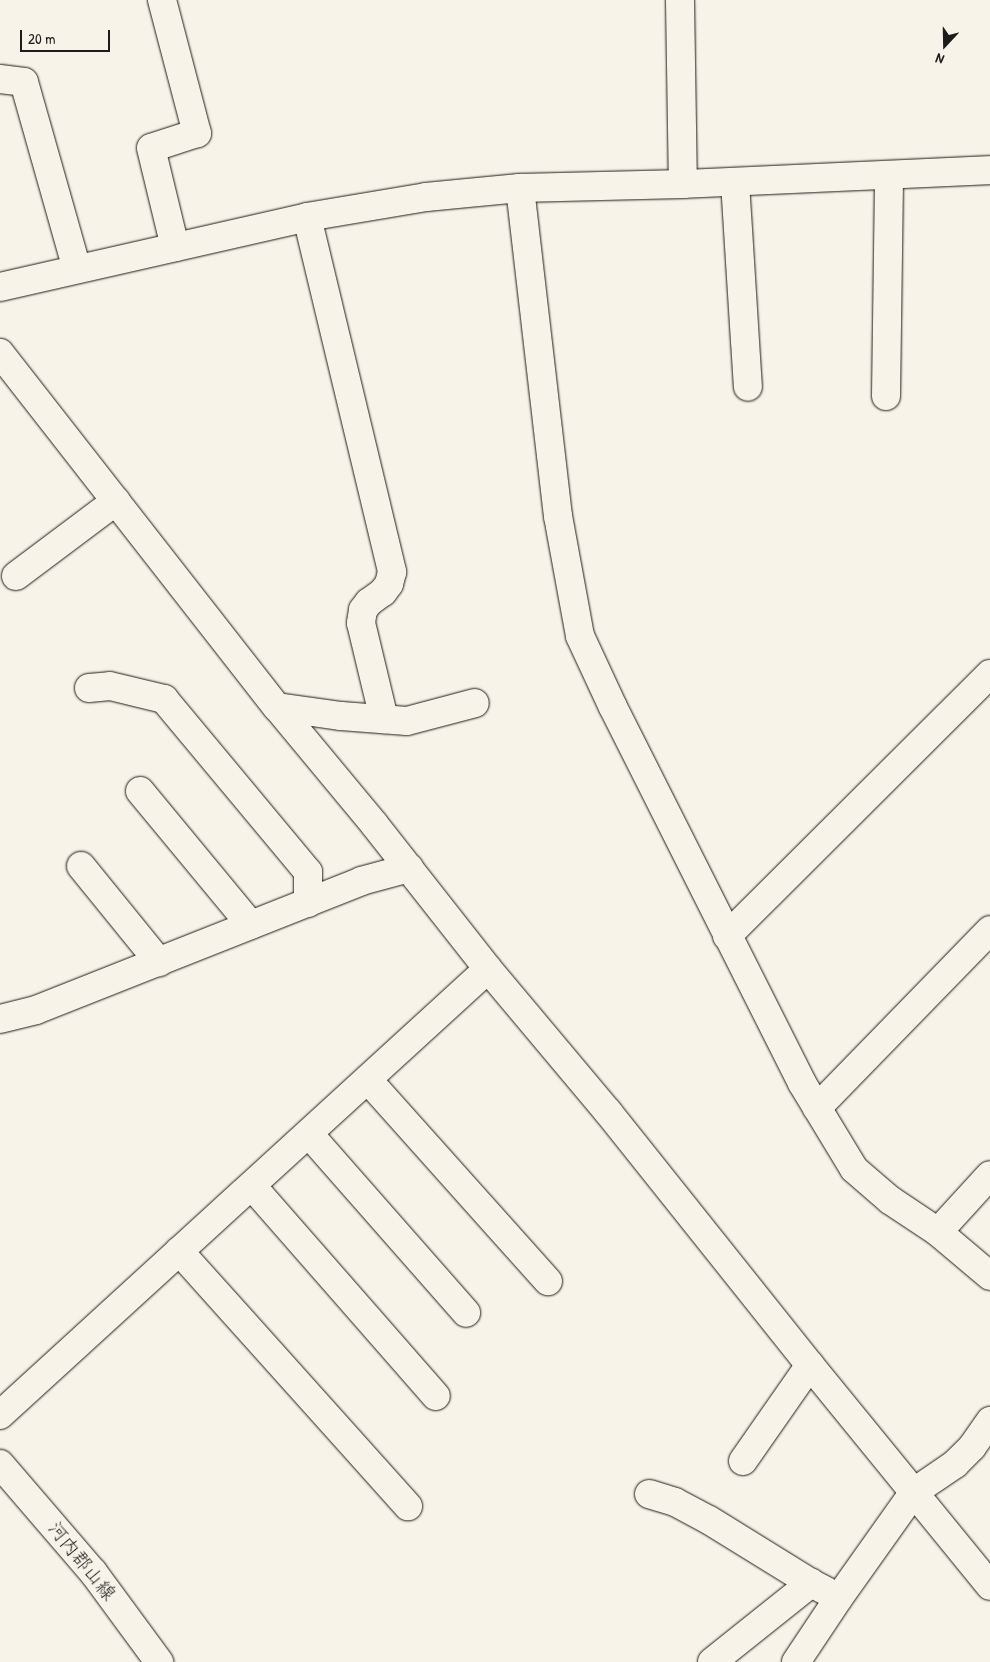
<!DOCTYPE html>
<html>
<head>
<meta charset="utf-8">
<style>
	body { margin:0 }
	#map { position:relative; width:990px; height:1662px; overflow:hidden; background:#f7f3e8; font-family:"Patrick Hand","Klee One",sans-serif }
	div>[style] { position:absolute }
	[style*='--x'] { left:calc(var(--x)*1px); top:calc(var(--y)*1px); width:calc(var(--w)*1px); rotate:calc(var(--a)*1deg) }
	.roads { filter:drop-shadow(0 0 1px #1c1c1c) drop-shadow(0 0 1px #1c1c1c) }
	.minor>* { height:28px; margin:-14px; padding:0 14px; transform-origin:14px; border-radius:14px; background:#f7f3e8 }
	.secondary>* { height:28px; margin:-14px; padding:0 14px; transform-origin:14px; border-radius:14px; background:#f7f3e8 }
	span { translate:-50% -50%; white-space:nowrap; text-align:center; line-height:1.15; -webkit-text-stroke:5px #f7f3e8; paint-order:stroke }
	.street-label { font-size:19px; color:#1c1c1c }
	.north { position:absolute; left:920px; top:20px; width:50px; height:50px; -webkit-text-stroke:4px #f7f3e8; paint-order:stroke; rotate:201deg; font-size:14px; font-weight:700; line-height:20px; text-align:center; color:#1c1c1c }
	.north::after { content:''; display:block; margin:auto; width:18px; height:22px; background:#1c1c1c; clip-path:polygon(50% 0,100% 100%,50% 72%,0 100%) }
	.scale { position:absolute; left:20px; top:30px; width:90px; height:22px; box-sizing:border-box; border:2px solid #1c1c1c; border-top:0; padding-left:6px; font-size:15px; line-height:18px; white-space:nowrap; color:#1c1c1c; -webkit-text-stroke:4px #f7f3e8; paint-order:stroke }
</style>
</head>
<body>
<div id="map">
	<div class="roads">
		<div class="minor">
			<i style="--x:162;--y:0;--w:138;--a:75.3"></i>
			<i style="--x:197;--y:133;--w:48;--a:161.9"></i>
			<i style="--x:151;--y:148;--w:102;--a:76.4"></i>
			<i style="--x:680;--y:0;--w:184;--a:89.1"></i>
			<i style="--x:0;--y:79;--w:24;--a:7"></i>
			<i style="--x:24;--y:82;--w:194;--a:74.2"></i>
			<i style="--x:735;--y:182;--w:205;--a:86.4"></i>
			<i style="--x:520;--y:188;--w:330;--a:83.4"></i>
			<i style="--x:558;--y:516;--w:122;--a:79.6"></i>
			<i style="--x:580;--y:636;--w:78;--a:65.1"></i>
			<i style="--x:613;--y:707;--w:421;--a:63.3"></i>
			<i style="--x:802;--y:1083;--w:100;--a:58.8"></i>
			<i style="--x:854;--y:1169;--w:48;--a:40.7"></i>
			<i style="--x:890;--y:1200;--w:58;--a:33.7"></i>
			<i style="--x:938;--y:1232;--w:68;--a:40.2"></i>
			<i style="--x:307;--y:217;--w:365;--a:76.5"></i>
			<i style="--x:392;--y:572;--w:12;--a:104"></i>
			<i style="--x:389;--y:584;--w:10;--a:127"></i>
			<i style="--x:383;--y:592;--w:17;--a:144"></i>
			<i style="--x:369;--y:602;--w:10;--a:127"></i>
			<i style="--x:363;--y:610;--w:13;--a:99"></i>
			<i style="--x:361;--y:623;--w:99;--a:76.5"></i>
			<i style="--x:0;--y:287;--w:315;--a:-12.8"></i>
			<i style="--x:307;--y:217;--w:121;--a:-9.5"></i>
			<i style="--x:426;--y:197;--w:94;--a:-5.5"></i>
			<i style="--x:520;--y:188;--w:163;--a:-1.4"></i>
			<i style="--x:683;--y:184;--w:307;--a:-2.6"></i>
			<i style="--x:0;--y:353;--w:449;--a:52"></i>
			<i style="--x:277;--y:707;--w:152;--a:50.3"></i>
			<i style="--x:374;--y:824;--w:184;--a:51.8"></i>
			<i style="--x:488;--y:969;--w:187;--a:50"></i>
			<i style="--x:608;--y:1112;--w:324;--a:51.4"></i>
			<i style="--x:810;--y:1365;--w:285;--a:50.8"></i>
			<i style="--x:886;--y:396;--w:221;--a:-89.2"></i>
			<i style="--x:16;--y:576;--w:125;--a:-36.9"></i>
			<i style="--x:89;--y:688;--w:21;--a:-5"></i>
			<i style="--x:110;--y:686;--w:56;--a:13.5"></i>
			<i style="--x:164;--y:699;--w:225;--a:50.2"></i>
			<i style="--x:308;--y:872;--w:31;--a:90"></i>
			<i style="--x:277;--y:707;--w:65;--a:8"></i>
			<i style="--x:341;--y:716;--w:66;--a:4.3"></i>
			<i style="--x:407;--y:721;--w:70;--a:-14.8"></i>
			<i style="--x:140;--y:791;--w:174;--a:50.4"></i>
			<i style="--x:81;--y:866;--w:124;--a:50.9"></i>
			<i style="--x:727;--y:936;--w:371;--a:-44.9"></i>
			<i style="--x:0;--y:1019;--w:37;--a:-14"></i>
			<i style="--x:36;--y:1010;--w:350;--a:-21.6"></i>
			<i style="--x:361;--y:881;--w:50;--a:-15.2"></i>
			<i style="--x:368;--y:1080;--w:270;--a:48.2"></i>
			<i style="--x:817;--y:1108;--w:248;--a:-45.8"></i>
			<i style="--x:309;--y:1134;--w:238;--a:48.7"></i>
			<i style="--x:252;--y:1186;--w:279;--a:48.8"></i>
			<i style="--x:938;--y:1232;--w:77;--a:-47.6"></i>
			<i style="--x:179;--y:1251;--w:343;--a:48.1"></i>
			<i style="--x:0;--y:1415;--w:661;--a:-42.43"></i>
			<i style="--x:743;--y:1461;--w:117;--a:-55.1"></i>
			<i style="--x:649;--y:1494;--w:27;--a:17"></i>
			<i style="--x:675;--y:1502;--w:38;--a:28"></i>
			<i style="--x:709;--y:1520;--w:120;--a:31.7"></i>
			<i style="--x:712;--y:1662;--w:127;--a:-38.6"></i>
			<i style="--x:811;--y:1583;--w:17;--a:28"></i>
			<i style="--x:796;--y:1662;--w:76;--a:-56.3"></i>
			<i style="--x:838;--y:1599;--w:131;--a:-54.6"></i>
			<i style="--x:914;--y:1492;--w:50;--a:-34.3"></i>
			<i style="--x:955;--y:1464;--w:24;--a:-45"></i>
			<i style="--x:972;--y:1447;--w:32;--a:-55"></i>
		</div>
		<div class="secondary">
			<i style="--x:0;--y:1464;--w:143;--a:49.3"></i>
			<i style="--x:93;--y:1572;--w:112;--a:53.7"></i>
		</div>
	</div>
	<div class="street-label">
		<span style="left:82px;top:1561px;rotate:51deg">河内郡山線</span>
	</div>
	<div class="north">N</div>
	<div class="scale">20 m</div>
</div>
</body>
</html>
